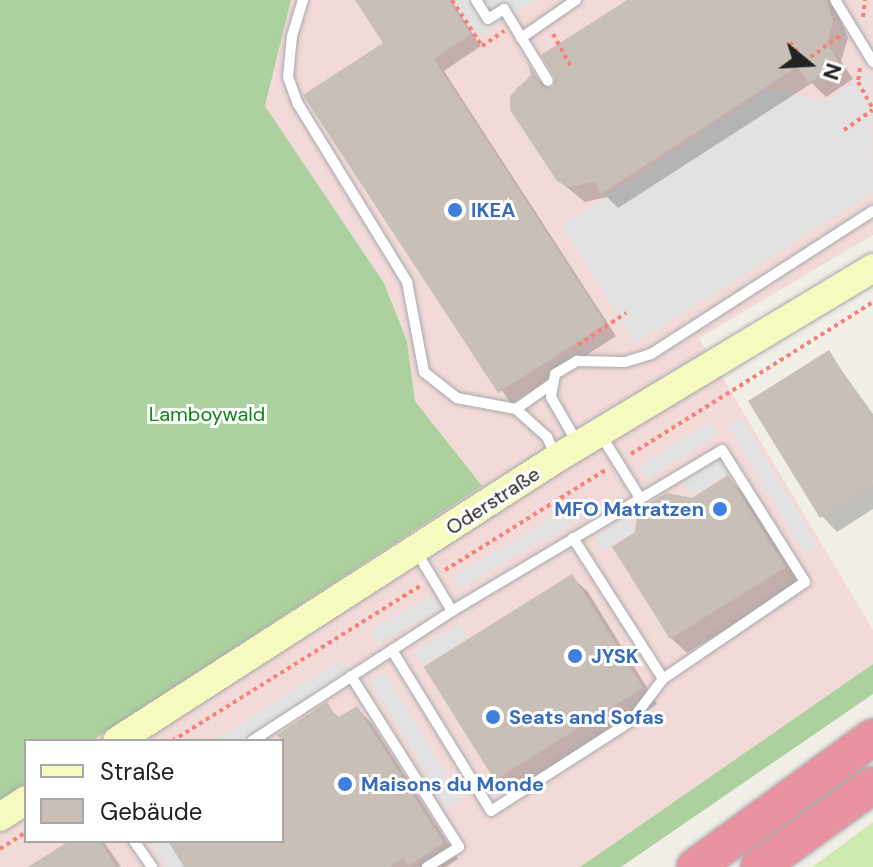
<!DOCTYPE html>
<html>
<head>
<meta charset="utf-8">
<style>
	body { margin:0 }
	#map { position:relative; width:873px; height:867px; overflow:hidden; background:#f2efe9; font-family:"DM Sans",sans-serif }
	div>[style] { position:absolute }
	[style*='--x'] { left:calc(var(--x)*1px); top:calc(var(--y)*1px); width:calc(var(--w)*1px); rotate:calc(var(--a)*1deg) }
	.commercial>* { inset:0; background:#f2dad9 }
	.grass>* { inset:0; background:#cdebb0 }
	.forest>* { inset:0; background:#add19e }
	.parking>* { inset:0; background:#e2e2e2; transform-origin:0 0 }
	.shadow>* { inset:0; background:#0003 }
	.building>* { inset:0; background:#c7bfb8; transform-origin:0 0 }
	.path>* { height:4px; margin-top:-2px; transform-origin:0; background:repeating-linear-gradient(90deg,#fa8072 0 4px,transparent 0 8px) }
	.roads { filter:drop-shadow(0 0 2px #a9a9a9) drop-shadow(0 0 2px #a9a9a9) }
	.lane>* { height:10px; margin:-5px; padding:0 5px; transform-origin:5px; border-radius:5px; background:#fff }
	.secondary>* { height:28px; margin:-14px; padding:0 14px; transform-origin:14px; border-radius:14px; background:#f7fabf }
	.highway>* { height:36px; margin:-18px; padding:0 18px; transform-origin:18px; border-radius:18px; background:#e892a2 }
	.dots>* { width:22px; height:22px; translate:-50% -50%; box-sizing:border-box; border:4px solid #fff; border-radius:50% }
	span { translate:-50% -50%; white-space:nowrap; text-align:center; line-height:1.15; -webkit-text-stroke:6px #fff; paint-order:stroke }
	.shop-label { font-size:20px; color:#366cbe; font-weight:700 }
	.left { translate:0 -50%; text-align:left }
	.right { translate:-100% -50%; text-align:right }
	.park-label { font-size:20px; color:#0c8416 }
	.street-label { font-size:20px; color:#222 }
	.legend { position:absolute; left:24px; top:739px; width:260px; height:104px; box-sizing:border-box; background:#fff; border:2px solid #a7a7a7; margin:0; padding:10px 14px; list-style:none; font-size:24px; color:#222 }
	.legend li { display:flex; align-items:center; gap:16px; height:40px }
	.legend b { width:40px; border:2px solid #a7a7a7 }
	.north { position:absolute; left:769px; top:24px; width:80px; height:80px; -webkit-text-stroke:6px #fff; paint-order:stroke; rotate:108deg; font-size:22px; font-weight:700; line-height:32px; text-align:center; color:#222 }
	.north::after { content:''; display:block; margin:auto; width:28px; height:36px; background:#222; clip-path:polygon(50% 0,100% 100%,50% 72%,0 100%) }
</style>
</head>
<body>
<div id="map">
	<div class="commercial">
		<i style="clip-path:polygon(291px 0,873px 0,873px 235px,699px 338px,873px 630px,873px 664px,580px 867px,0 867px,0 801px,26px 784px,26px 841px,282px 841px,282px 741px,92px 741px,482px 486px,415px 401px,407px 341px,384px 283px,265px 106px)"></i>
	</div>
	<div class="grass">
		<i style="clip-path:polygon(873px 822px,873px 867px,812px 867px)"></i>
	</div>
	<div class="forest">
		<i style="clip-path:polygon(0 0,291px 0,265px 106px,384px 283px,407px 341px,415px 401px,482px 486px,92px 741px,26px 741px,26px 784px,0 801px)"></i>
		<i style="clip-path:polygon(873px 664px,873px 694px,621px 867px,580px 867px)"></i>
	</div>
	<div class="parking">
		<i style="clip-path:polygon(454px 0,534px 0,480px 36px)"></i>
		<i style="clip-path:polygon(871px 72px,873px 192px,635px 343px,562px 226px,769px 89px,826px 101px)"></i>
		<i style="left:741px;top:418px;width:149px;height:15px;rotate:59deg"></i>
		<i style="left:710px;top:422px;width:15px;height:83px;rotate:58deg"></i>
		<i style="left:722px;top:458px;width:17px;height:46px;rotate:59deg"></i>
		<i style="left:586px;top:499px;width:14px;height:154px;rotate:60deg"></i>
		<i style="left:626px;top:517px;width:17px;height:37px;rotate:59deg"></i>
		<i style="left:433px;top:595px;width:16px;height:73px;rotate:60deg"></i>
		<i style="left:460px;top:624px;width:17px;height:54px;rotate:59deg"></i>
		<i style="clip-path:polygon(341px 660px,349px 673px,244px 741px,214px 741px)"></i>
		<i style="left:384px;top:672px;width:149px;height:16px;rotate:59deg"></i>
		<i style="clip-path:polygon(151px 841px,168px 841px,184px 867px,166px 867px)"></i>
	</div>
	<div class="shadow">
		<i style="clip-path:polygon(358px 0,451px 0,481px 46px,444px 71px,616px 336px,511px 404px,306px 96px,386px 43px)"></i>
		<i style="clip-path:polygon(631px 0,832px 0,848px 38px,841px 61px,853px 79px,826px 97px,812px 83px,618px 208px,607px 197px,585px 202px,558px 180px,512px 110px,517px 88px,533px 76px,553px 90px)"></i>
		<i style="clip-path:polygon(829px 353px,873px 414px,873px 509px,837px 532px,822px 516px)"></i>
		<i style="clip-path:polygon(728px 478px,743px 493px,800px 584px,687px 653px,671px 638px,636px 534px)"></i>
		<i style="clip-path:polygon(572px 577px,588px 592px,657px 704px,512px 796px,496px 781px)"></i>
		<i style="clip-path:polygon(326px 705px,340px 719px,357px 708px,372px 724px,458px 859px,446px 867px,187px 867px,170px 841px,282px 841px,282px 755px)"></i>
		<i style="clip-path:polygon(73px 841px,103px 841px,121px 867px,38px 867px)"></i>
	</div>
	<div class="building">
		<i style="clip-path:polygon(355px 0,449px 0,471px 34px,434px 59px,606px 324px,498px 393px,303px 95px,383px 43px)"></i>
		<i style="clip-path:polygon(627px 0,827px 0,833px 22px,827px 44px,839px 63px,809px 83px,797px 67px,601px 194px,594px 182px,568px 187px,557px 181px,510px 110px,510px 96px,531px 75px,528px 63px,542px 86px,553px 87px,555px 78px,541px 55px)"></i>
		<i style="clip-path:polygon(829px 350px,873px 421px,873px 484px,820px 518px,748px 401px)"></i>
		<i style="clip-path:polygon(728px 475px,786px 567px,670px 639px,612px 547px,635px 532px,637px 517px,649px 503px,667px 493px,692px 498px)"></i>
		<i style="left:572px;top:574px;width:134px;height:175px;rotate:58deg"></i>
		<i style="clip-path:polygon(327px 702px,337px 718px,357px 706px,444px 843px,408px 866px,403px 858px,389px 867px,184px 867px,168px 841px,282px 841px,282px 741px,277px 735px)"></i>
		<i style="clip-path:polygon(69px 841px,100px 841px,117px 867px,28px 867px)"></i>
	</div>
	<div class="path">
		<i style="--x:452;--y:0;--w:55;--a:56.9"></i>
		<i style="--x:482;--y:46;--w:27;--a:-34"></i>
		<i style="--x:863;--y:17;--w:17;--a:-83"></i>
		<i style="--x:553;--y:34;--w:38;--a:61"></i>
		<i style="--x:790;--y:42;--w:24;--a:55"></i>
		<i style="--x:804;--y:62;--w:46;--a:-36.1"></i>
		<i style="--x:860;--y:68;--w:14;--a:98"></i>
		<i style="--x:858;--y:82;--w:31;--a:61"></i>
		<i style="--x:844;--y:130;--w:35;--a:-35"></i>
		<i style="--x:578;--y:345;--w:58;--a:-33.7"></i>
		<i style="--x:631;--y:454;--w:286;--a:-32.1"></i>
		<i style="--x:445;--y:570;--w:191;--a:-31.9"></i>
		<i style="--x:172;--y:741;--w:292;--a:-32"></i>
		<i style="--x:0;--y:849;--w:31;--a:-33"></i>
	</div>
	<div class="roads">
		<div class="lane">
			<i style="--x:303;--y:0;--w:38;--a:107"></i>
			<i style="--x:292;--y:36;--w:41;--a:95.6"></i>
			<i style="--x:288;--y:77;--w:29;--a:70"></i>
			<i style="--x:298;--y:104;--w:209;--a:58.5"></i>
			<i style="--x:407;--y:282;--w:92;--a:79.3"></i>
			<i style="--x:424;--y:372;--w:42;--a:38.2"></i>
			<i style="--x:457;--y:398;--w:60;--a:10.6"></i>
			<i style="--x:516;--y:409;--w:42;--a:42.1"></i>
			<i style="--x:547;--y:437;--w:21;--a:65"></i>
			<i style="--x:476;--y:0;--w:22;--a:58"></i>
			<i style="--x:488;--y:19;--w:19;--a:-32"></i>
			<i style="--x:504;--y:9;--w:84;--a:58.6"></i>
			<i style="--x:835;--y:0;--w:73;--a:58.5"></i>
			<i style="--x:521;--y:38;--w:67;--a:-34.6"></i>
			<i style="--x:516;--y:409;--w:42;--a:-35.2"></i>
			<i style="--x:601;--y:435;--w:74;--a:58.2"></i>
			<i style="--x:578;--y:444;--w:54;--a:-119.9"></i>
			<i style="--x:551;--y:397;--w:23;--a:-80"></i>
			<i style="--x:555;--y:374;--w:26;--a:-31"></i>
			<i style="--x:577;--y:361;--w:48;--a:1.2"></i>
			<i style="--x:625;--y:362;--w:27;--a:-17"></i>
			<i style="--x:651;--y:354;--w:264;--a:-32.8"></i>
			<i style="--x:573;--y:538;--w:167;--a:57.4"></i>
			<i style="--x:416;--y:551;--w:70;--a:59"></i>
			<i style="--x:351;--y:676;--w:202;--a:57.7"></i>
			<i style="--x:459;--y:847;--w:38;--a:148"></i>
			<i style="--x:252;--y:741;--w:239;--a:-33"></i>
			<i style="--x:452;--y:611;--w:314;--a:-30.8"></i>
			<i style="--x:722;--y:450;--w:156;--a:57.8"></i>
			<i style="--x:805;--y:582;--w:172;--a:145.7"></i>
			<i style="--x:663;--y:679;--w:53;--a:127.3"></i>
			<i style="--x:631;--y:721;--w:166;--a:147.3"></i>
			<i style="--x:491;--y:811;--w:189;--a:-121.6"></i>
			<i style="--x:134;--y:841;--w:32;--a:55"></i>
		</div>
		<div class="secondary">
			<i style="--x:117;--y:741;--w:523;--a:-32.75"></i>
			<i style="--x:557;--y:458;--w:369;--a:-31"></i>
			<i style="--x:0;--y:817;--w:31;--a:-33"></i>
		</div>
		<div class="highway">
			<i style="--x:695;--y:867;--w:220;--a:-36.1"></i>
			<i style="--x:759;--y:867;--w:140;--a:-35.7"></i>
		</div>
	</div>
	<div class="dots">
		<i style="left:455px;top:210px;background:#3f7fe0"></i>
		<i style="left:720px;top:509px;background:#3f7fe0"></i>
		<i style="left:575px;top:656px;background:#3f7fe0"></i>
		<i style="left:493px;top:717px;background:#3f7fe0"></i>
		<i style="left:345px;top:784px;background:#3f7fe0"></i>
	</div>
	<div class="shop-label">
		<span class="left" style="left:471px;top:210px">IKEA</span>
		<span class="right" style="left:704px;top:509px">MFO Matratzen</span>
		<span class="left" style="left:591px;top:656px">JYSK</span>
		<span class="left" style="left:509px;top:717px">Seats and Sofas</span>
		<span class="left" style="left:361px;top:784px">Maisons du Monde</span>
	</div>
	<div class="park-label">
		<span style="left:207px;top:414px">Lamboywald</span>
	</div>
	<div class="street-label">
		<span style="left:493px;top:501px;rotate:-33deg">Oderstraße</span>
	</div>
	<ul class="legend">
	<li><b style="height:10px;background:#f7fabf"></b>Straße</li>
	<li><b style="height:22px;background:#c7bfb8"></b>Gebäude</li>
	</ul>
	<div class="north">N</div>
</div>
</body>
</html>
